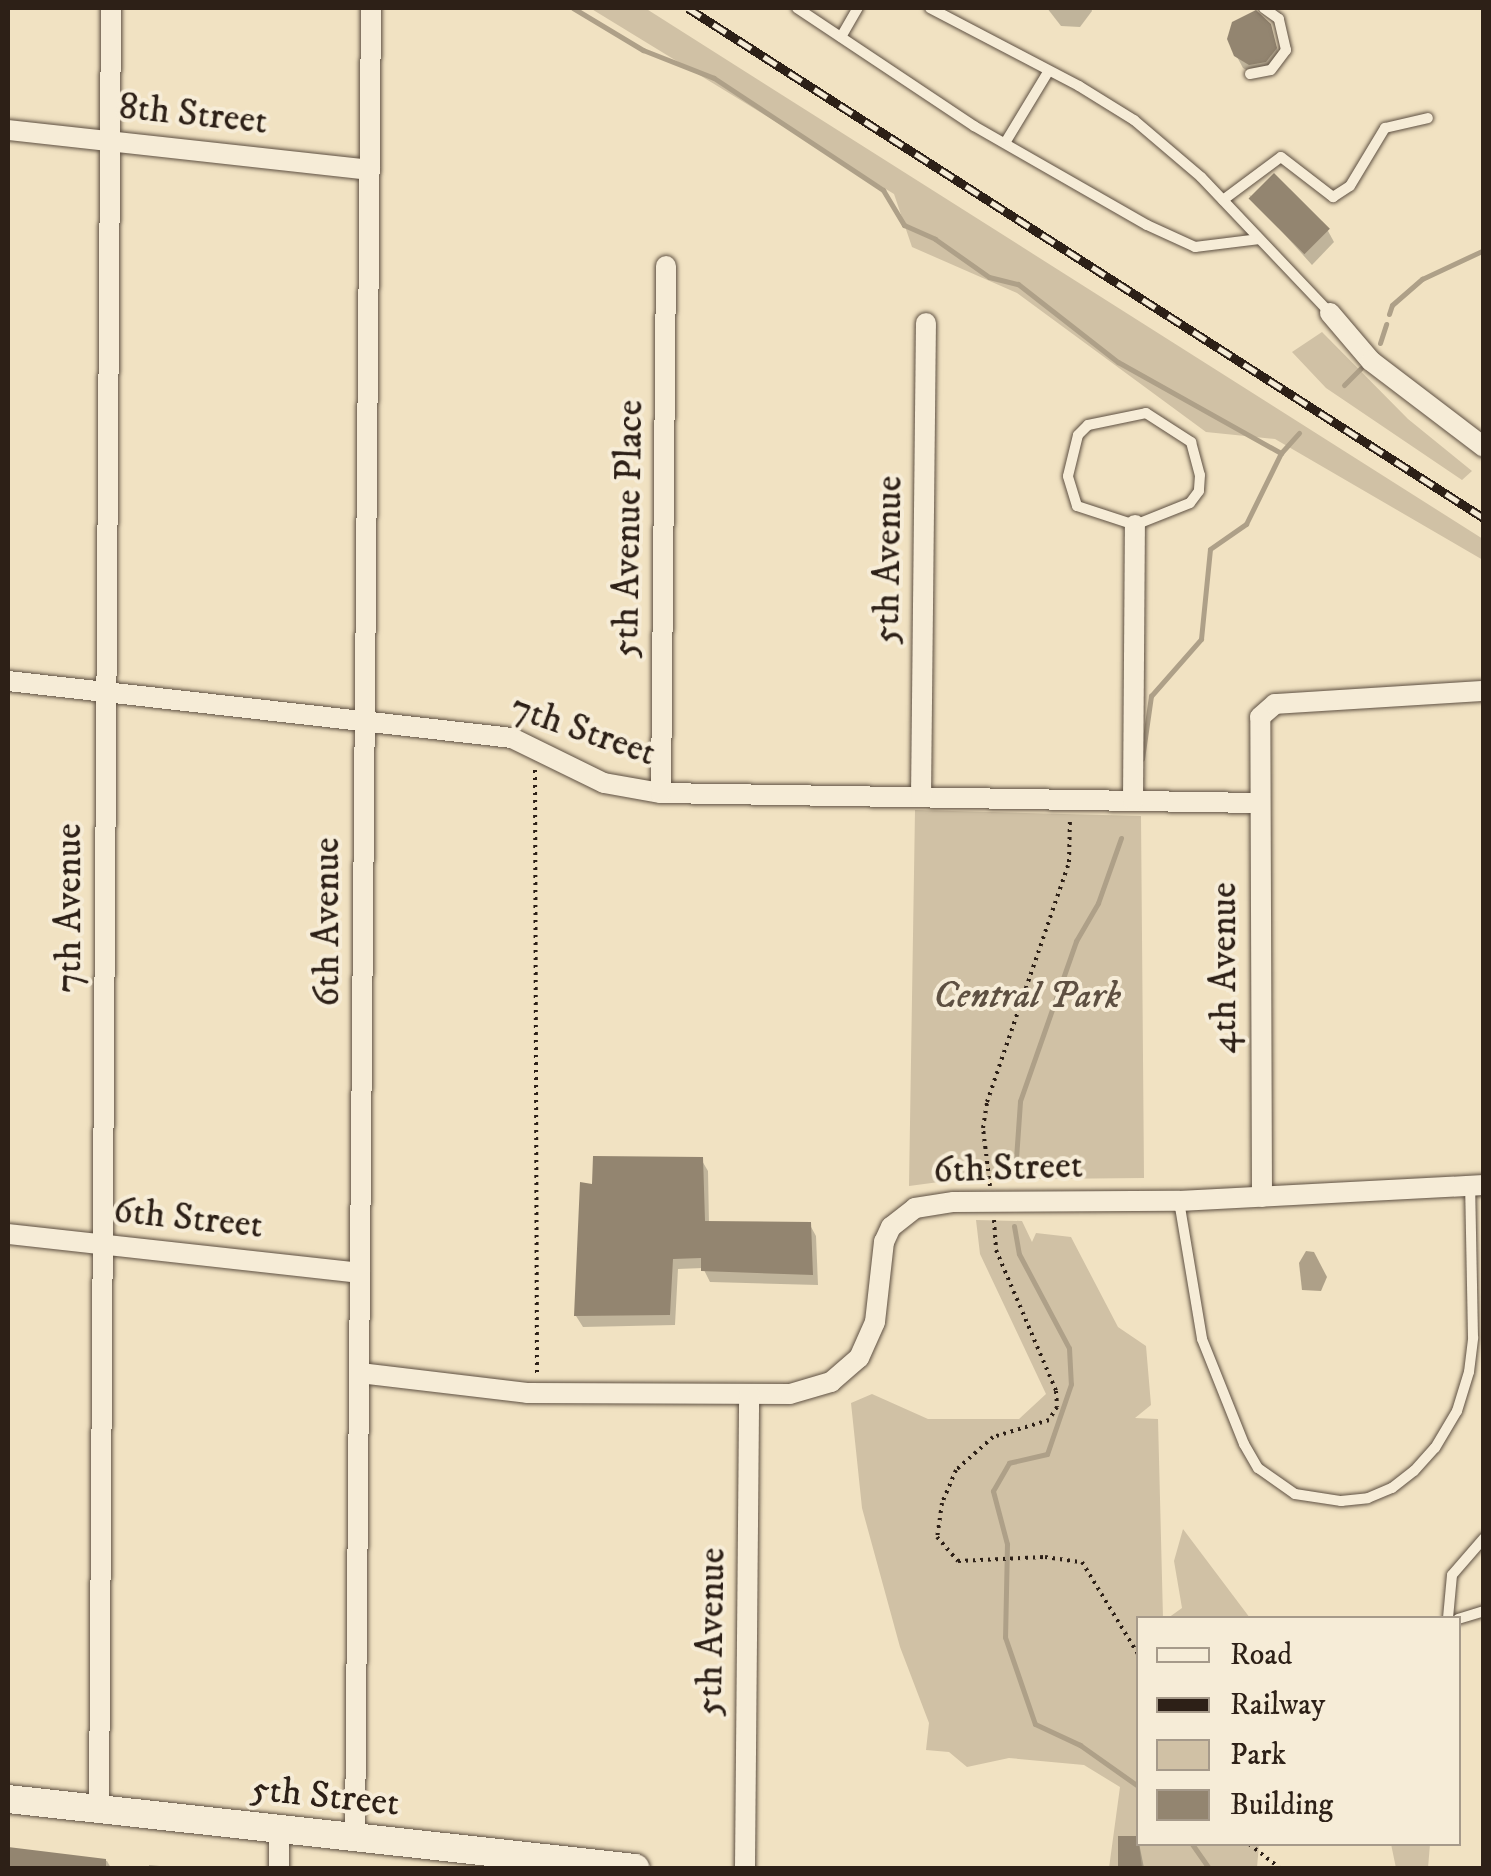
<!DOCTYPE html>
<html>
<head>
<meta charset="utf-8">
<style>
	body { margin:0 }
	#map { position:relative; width:1491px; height:1876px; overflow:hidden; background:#f1e2c2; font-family:"IM FELL DW Pica",serif }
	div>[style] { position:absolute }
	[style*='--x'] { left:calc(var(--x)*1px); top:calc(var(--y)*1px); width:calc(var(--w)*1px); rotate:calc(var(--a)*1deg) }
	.green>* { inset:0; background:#d0c1a5 }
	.water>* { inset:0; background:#aea088 }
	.shadow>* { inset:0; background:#0003 }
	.stream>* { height:5px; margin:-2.5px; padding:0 2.5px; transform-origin:2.5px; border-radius:2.5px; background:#aea088 }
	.building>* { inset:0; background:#938570; transform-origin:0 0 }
	.path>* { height:4px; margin-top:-2px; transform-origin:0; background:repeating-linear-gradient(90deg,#2d2017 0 2.5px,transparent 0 7.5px) }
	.roads { filter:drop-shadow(0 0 2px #5e5042) drop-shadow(0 0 2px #5e5042) }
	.lane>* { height:10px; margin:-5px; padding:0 5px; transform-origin:5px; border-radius:5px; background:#f6ecd7 }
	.street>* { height:20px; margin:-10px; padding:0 10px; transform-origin:10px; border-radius:10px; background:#f6ecd7 }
	.secondary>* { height:28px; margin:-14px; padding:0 14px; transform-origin:14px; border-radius:14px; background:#f6ecd7 }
	.rail>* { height:9px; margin-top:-4.5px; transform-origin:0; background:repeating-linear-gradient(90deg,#f6ecd7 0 15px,#2d2017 0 30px); box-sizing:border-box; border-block:2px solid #2d2017 }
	span { translate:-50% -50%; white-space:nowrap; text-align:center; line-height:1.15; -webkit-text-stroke:8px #f6ecd7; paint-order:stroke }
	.street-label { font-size:38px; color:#2d2017 }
	.park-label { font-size:38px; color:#5e5042; font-style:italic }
	.frame { position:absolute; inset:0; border:10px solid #2d2017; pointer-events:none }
	.legend { position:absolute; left:1136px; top:1616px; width:325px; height:230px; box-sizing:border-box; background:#f6ecd7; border:2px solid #a69a8a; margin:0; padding:12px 18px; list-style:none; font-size:30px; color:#2d2017 }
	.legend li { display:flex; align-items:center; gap:20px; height:50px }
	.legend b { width:50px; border:2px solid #a69a8a }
</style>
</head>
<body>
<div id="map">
	<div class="green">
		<i style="clip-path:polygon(590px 8px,645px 8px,1483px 539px,1483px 560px,1275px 439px,1206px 432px,1017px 293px,912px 247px,894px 194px)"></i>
		<i style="clip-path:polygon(1322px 332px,1408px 419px,1472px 471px,1462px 480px,1326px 388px,1292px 352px)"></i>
		<i style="clip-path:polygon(915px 810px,1141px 816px,1144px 1178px,954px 1180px,909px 1186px)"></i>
		<i style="clip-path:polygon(976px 1220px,1022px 1221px,1032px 1242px,1036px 1233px,1071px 1237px,1118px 1327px,1146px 1346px,1151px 1405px,1135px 1418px,1158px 1419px,1163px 1618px,1138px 1618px,1138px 1844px,1259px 1844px,1257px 1868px,1109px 1868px,1120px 1787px,1084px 1765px,1009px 1758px,967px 1767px,949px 1752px,926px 1750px,929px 1723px,900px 1647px,862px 1508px,851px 1403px,872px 1394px,928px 1419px,1019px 1419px,1046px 1394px,980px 1254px)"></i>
		<i style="clip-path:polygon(1183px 1529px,1250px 1618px,1168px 1618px,1182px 1608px,1174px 1561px)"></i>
		<i style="clip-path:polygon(1391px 1844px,1430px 1844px,1428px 1868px,1396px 1868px)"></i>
	</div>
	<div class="water">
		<i style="clip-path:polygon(1306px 1251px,1314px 1252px,1327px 1277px,1321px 1291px,1302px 1290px,1299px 1263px)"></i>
	</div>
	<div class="shadow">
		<i style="clip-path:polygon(1047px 8px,1091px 8px,1092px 11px,1080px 27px,1061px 26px)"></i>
		<i style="clip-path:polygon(1269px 26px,1281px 60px,1257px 76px,1243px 68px,1236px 55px)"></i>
		<i style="clip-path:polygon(1249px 195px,1328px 231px,1334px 242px,1312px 265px)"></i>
		<i style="clip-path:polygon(701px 1159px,708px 1171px,709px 1223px,810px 1225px,816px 1236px,818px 1285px,710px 1282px,703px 1268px,678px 1269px,675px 1325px,583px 1327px,576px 1316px,595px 1186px)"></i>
		<i style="clip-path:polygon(1138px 1838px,1144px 1868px,1121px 1868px,1120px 1839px)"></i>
		<i style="clip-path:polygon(8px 1850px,107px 1861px,111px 1868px,8px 1868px)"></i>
		<i style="clip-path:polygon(149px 1865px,181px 1868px,149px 1868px)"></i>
	</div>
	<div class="stream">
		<i style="--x:573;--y:8;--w:82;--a:31"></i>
		<i style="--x:643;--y:50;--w:76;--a:21.5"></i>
		<i style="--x:714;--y:78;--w:203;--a:33.5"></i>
		<i style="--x:883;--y:190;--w:41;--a:59"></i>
		<i style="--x:904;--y:225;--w:34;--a:24"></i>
		<i style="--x:935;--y:239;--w:66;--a:35.1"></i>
		<i style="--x:989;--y:277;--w:30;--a:14"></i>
		<i style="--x:1018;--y:284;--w:127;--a:38"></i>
		<i style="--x:1118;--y:362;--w:187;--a:29.2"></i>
		<i style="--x:1389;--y:314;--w:9;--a:-72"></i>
		<i style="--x:1392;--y:305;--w:40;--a:-41"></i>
		<i style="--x:1422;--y:279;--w:68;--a:-25.1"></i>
		<i style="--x:1380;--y:343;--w:20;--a:-72"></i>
		<i style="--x:1344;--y:385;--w:24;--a:-45"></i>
		<i style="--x:1142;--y:759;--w:64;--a:-81.9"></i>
		<i style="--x:1151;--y:696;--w:76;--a:-48.7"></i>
		<i style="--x:1201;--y:639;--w:90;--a:-84.3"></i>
		<i style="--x:1210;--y:549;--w:44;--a:-34.8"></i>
		<i style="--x:1246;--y:524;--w:79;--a:-63.8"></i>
		<i style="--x:1281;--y:453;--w:27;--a:-48"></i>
		<i style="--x:1015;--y:1173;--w:72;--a:-86"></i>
		<i style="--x:1020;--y:1101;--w:170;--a:-70.7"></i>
		<i style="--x:1076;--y:941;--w:44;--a:-59.9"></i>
		<i style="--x:1098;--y:903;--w:69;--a:-70.5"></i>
		<i style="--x:1014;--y:1226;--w:28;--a:80"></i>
		<i style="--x:1019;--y:1254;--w:106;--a:62"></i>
		<i style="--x:1069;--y:1348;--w:36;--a:87"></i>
		<i style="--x:1071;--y:1384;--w:74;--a:108.9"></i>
		<i style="--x:1047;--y:1454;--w:39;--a:167"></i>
		<i style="--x:1009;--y:1463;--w:32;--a:120"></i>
		<i style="--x:993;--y:1491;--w:55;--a:75.2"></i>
		<i style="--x:1007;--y:1544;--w:93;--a:91.2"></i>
		<i style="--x:1005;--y:1637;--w:92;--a:71"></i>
		<i style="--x:1035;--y:1724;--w:50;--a:25"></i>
		<i style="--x:1080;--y:1745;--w:71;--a:35.3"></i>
		<i style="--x:1192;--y:1844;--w:29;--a:55"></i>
	</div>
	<div class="building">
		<i style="clip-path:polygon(1256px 10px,1271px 24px,1277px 48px,1266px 62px,1249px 65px,1234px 56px,1227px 39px,1232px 22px)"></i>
		<i style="left:1274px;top:173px;width:79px;height:36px;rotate:45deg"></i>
		<i style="clip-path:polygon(593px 1156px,703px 1157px,705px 1221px,811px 1222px,813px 1275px,701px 1271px,701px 1258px,673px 1259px,670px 1315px,574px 1316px,580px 1182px,592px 1184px)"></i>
		<i style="clip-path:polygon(1118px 1836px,1138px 1836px,1142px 1868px,1118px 1868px)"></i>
		<i style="clip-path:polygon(8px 1847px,106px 1859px,106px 1868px,8px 1868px)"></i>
	</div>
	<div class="path">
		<i style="--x:535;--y:770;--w:606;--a:89.81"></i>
		<i style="--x:990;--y:1186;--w:58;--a:-96.9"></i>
		<i style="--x:983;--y:1128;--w:26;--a:-81"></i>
		<i style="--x:987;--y:1102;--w:254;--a:-71.1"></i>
		<i style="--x:1069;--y:862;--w:43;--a:-88.7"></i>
		<i style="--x:994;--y:1220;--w:30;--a:86"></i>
		<i style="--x:996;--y:1250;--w:153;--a:66.9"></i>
		<i style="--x:1056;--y:1391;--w:16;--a:86"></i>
		<i style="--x:1057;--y:1407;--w:15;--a:122"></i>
		<i style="--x:1049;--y:1420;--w:59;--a:163.1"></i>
		<i style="--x:993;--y:1437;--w:50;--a:138.3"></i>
		<i style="--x:956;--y:1470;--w:36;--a:113"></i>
		<i style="--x:942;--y:1503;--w:34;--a:98"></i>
		<i style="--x:937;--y:1537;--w:32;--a:49"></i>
		<i style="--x:958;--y:1561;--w:87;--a:-2.6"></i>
		<i style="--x:1045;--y:1557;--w:37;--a:8"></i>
		<i style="--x:1082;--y:1562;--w:108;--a:58.7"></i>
		<i style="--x:1249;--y:1844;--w:39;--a:38"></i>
	</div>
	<div class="roads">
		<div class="lane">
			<i style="--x:797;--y:8;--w:213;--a:33.7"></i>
			<i style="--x:974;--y:126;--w:199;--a:29.8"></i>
			<i style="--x:1147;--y:225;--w:53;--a:24.6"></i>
			<i style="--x:1195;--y:247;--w:65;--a:-7"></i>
			<i style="--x:930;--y:8;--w:168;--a:27.6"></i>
			<i style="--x:1079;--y:86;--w:65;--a:31.7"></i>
			<i style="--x:1134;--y:120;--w:88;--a:40.4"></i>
			<i style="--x:1201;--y:177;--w:187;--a:46.5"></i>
			<i style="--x:841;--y:37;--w:34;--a:-60"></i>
			<i style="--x:1250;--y:74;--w:21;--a:-11"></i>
			<i style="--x:1271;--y:70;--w:25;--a:-53"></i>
			<i style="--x:1286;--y:50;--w:32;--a:-103"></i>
			<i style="--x:1279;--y:19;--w:19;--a:-144"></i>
			<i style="--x:1005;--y:143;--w:83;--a:-58.8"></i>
			<i style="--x:1223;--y:200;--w:72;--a:-36.6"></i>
			<i style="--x:1281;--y:157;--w:66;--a:37.6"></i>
			<i style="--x:1333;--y:197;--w:20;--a:-33"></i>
			<i style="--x:1350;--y:186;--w:68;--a:-58.9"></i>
			<i style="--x:1385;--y:128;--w:44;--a:-13.1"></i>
			<i style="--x:1146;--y:413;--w:54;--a:32.8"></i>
			<i style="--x:1191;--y:442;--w:34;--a:75"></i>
			<i style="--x:1200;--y:475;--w:16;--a:94"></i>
			<i style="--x:1199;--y:491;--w:15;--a:127"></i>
			<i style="--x:1190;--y:503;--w:59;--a:158.2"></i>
			<i style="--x:1135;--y:525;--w:61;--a:-161.9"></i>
			<i style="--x:1077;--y:506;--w:31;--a:-107"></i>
			<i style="--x:1068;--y:476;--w:42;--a:-76.3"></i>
			<i style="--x:1078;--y:435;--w:14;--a:-45"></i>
			<i style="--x:1088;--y:425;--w:59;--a:-11.7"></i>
			<i style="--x:1179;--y:1201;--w:140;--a:80.5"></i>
			<i style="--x:1202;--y:1339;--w:113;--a:68.2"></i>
			<i style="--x:1244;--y:1444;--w:28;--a:60"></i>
			<i style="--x:1258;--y:1468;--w:45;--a:35.1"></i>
			<i style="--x:1295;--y:1494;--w:47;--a:8.7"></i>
			<i style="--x:1341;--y:1501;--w:27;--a:-6"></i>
			<i style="--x:1368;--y:1498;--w:26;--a:-23"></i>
			<i style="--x:1392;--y:1488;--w:28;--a:-38"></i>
			<i style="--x:1414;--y:1471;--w:31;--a:-48"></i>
			<i style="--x:1435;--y:1448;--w:43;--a:-59.3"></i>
			<i style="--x:1457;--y:1411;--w:41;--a:-72.9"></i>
			<i style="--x:1469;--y:1372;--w:35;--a:-83"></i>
			<i style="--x:1473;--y:1337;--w:150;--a:-91.1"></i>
			<i style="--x:1448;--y:1618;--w:43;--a:-84.7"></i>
			<i style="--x:1452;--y:1575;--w:49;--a:-49.1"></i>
			<i style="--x:1458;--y:1619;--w:27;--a:-17"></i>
		</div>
		<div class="street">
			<i style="--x:8;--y:130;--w:364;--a:6.3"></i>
			<i style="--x:1330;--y:313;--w:63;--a:49.5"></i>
			<i style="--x:1371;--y:361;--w:142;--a:37.3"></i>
			<i style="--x:8;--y:681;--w:507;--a:6.45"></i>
			<i style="--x:512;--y:738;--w:102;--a:26.1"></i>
			<i style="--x:604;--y:783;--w:58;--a:10"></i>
			<i style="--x:661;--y:793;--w:598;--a:0.96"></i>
			<i style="--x:661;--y:793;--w:527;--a:-89.46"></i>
			<i style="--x:921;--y:797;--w:474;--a:-89.4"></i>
			<i style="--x:1133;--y:801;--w:276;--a:-89.6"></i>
			<i style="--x:1262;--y:1197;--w:480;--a:-90.2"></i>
			<i style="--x:1260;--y:717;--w:20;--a:-41"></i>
			<i style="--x:1275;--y:704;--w:209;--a:-3.6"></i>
			<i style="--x:8;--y:1234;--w:354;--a:6.3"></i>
			<i style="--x:360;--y:1373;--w:168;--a:6.8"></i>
			<i style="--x:527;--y:1393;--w:263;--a:0.2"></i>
			<i style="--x:790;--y:1394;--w:43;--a:-16.3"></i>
			<i style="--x:831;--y:1382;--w:37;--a:-41"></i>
			<i style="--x:859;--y:1358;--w:39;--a:-66"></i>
			<i style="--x:875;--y:1322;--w:81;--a:-83.6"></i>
			<i style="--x:884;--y:1242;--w:17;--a:-65"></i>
			<i style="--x:891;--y:1227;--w:31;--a:-38"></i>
			<i style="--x:915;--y:1208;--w:39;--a:-9"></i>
			<i style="--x:954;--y:1202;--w:225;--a:-0.3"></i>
			<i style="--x:1179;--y:1201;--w:305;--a:-3"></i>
			<i style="--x:99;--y:1809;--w:1801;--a:-89.62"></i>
			<i style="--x:279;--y:1829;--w:39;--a:90"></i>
			<i style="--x:355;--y:1838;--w:1830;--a:-89.5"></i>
			<i style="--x:745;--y:1868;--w:473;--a:-89.5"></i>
		</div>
		<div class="secondary">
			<i style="--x:8;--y:1799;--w:631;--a:6.28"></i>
		</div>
	</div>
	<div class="rail">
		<i style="--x:688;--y:8;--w:945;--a:32.65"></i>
	</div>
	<div class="street-label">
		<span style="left:193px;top:115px;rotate:6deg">8th Street</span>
		<span style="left:629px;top:529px;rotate:-89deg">5th Avenue Place</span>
		<span style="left:889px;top:560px;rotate:-89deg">5th Avenue</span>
		<span style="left:583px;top:731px;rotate:19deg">7th Street</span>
		<span style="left:70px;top:908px;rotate:-90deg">7th Avenue</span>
		<span style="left:328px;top:922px;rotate:-90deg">6th Avenue</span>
		<span style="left:1225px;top:968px;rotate:-90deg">4th Avenue</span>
		<span style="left:1008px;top:1169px;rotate:-2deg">6th Street</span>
		<span style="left:188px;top:1219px;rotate:6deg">6th Street</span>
		<span style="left:712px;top:1632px;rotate:-89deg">5th Avenue</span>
		<span style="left:325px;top:1797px;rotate:6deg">5th Street</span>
	</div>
	<div class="park-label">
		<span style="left:1027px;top:997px">Central Park</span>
	</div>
	<div class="frame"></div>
	<ul class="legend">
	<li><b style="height:12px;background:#f6ecd7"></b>Road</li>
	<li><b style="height:12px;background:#2d2017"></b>Railway</li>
	<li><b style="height:28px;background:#d0c1a5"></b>Park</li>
	<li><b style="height:28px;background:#938570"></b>Building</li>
	</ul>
</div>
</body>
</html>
